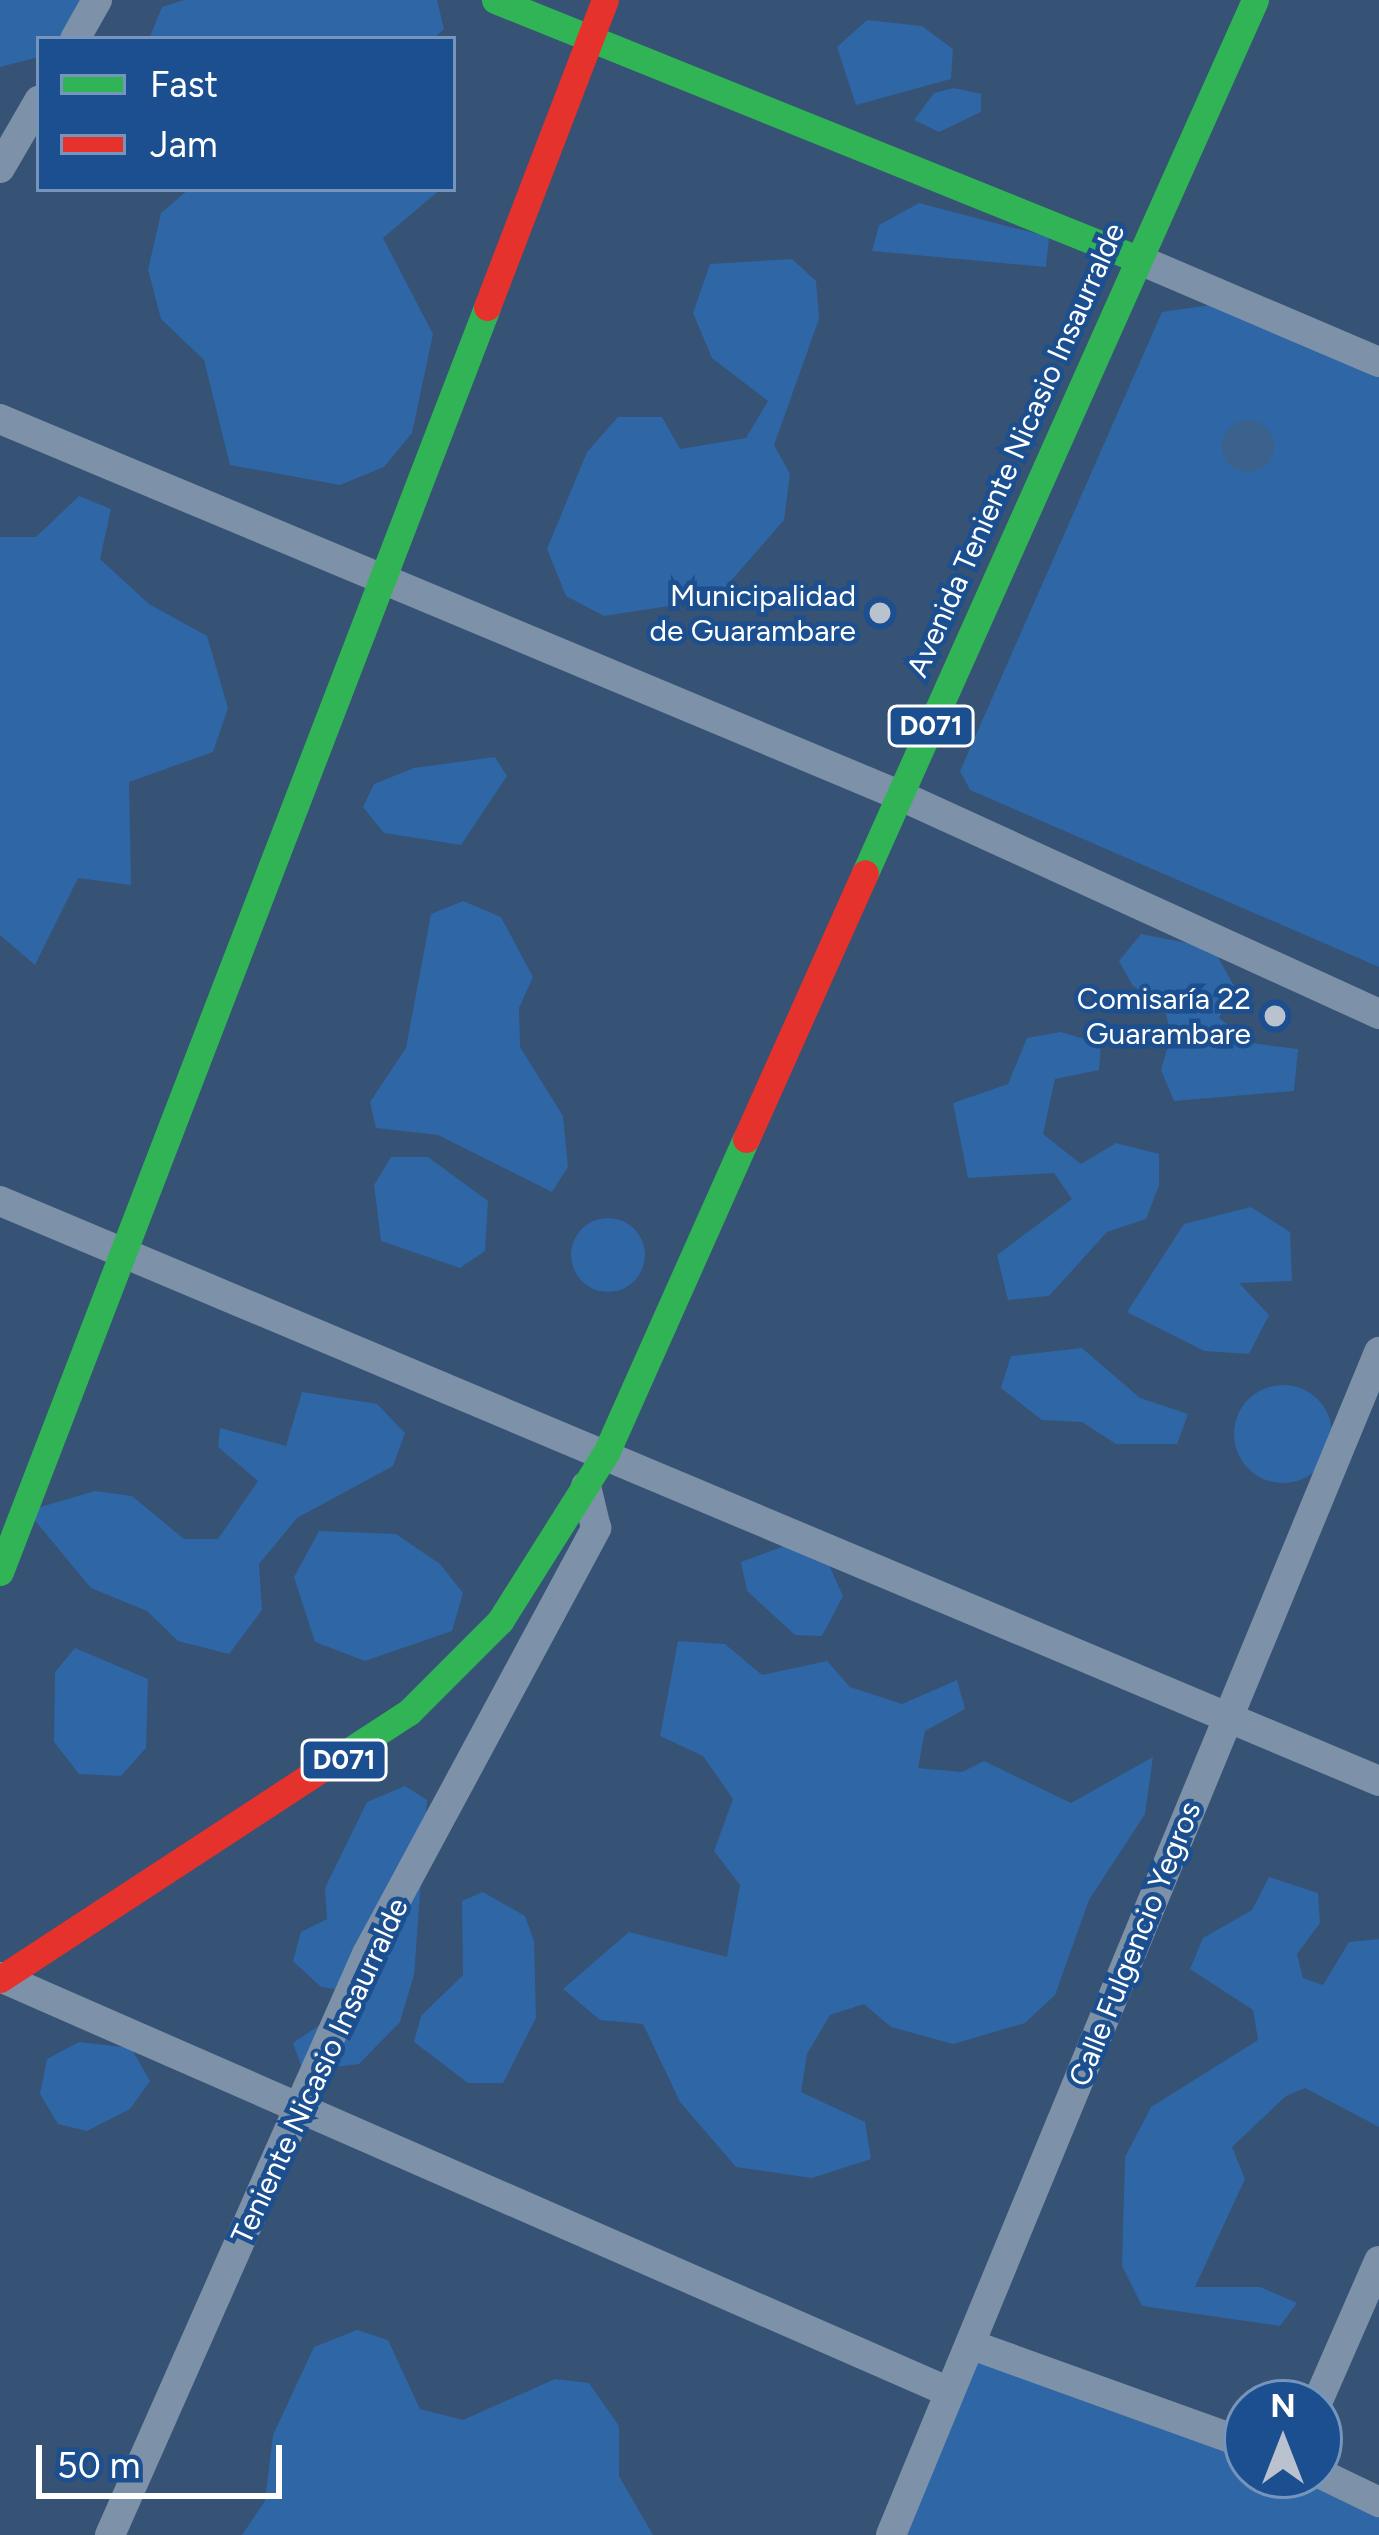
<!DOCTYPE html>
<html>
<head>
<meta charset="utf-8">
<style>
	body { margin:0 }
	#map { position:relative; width:1379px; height:2535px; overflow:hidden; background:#365274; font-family:Figtree,sans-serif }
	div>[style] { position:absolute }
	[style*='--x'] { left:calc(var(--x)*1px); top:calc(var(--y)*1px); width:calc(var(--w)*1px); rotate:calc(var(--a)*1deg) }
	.green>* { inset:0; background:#2f66a5 }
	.round { border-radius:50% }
	.water>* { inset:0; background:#3b618d }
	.street>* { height:30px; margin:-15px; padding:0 15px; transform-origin:15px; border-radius:15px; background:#7d92a8 }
	.fast>* { height:27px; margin:-13.5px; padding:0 13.5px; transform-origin:13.5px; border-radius:13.5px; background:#30b455 }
	.jam>* { height:27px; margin:-13.5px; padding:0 13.5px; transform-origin:13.5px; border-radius:13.5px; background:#e5322d }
	.dots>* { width:33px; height:33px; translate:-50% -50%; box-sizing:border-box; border:6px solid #1b4f8f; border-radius:50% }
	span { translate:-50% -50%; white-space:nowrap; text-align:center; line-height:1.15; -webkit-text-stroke:9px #1b4f8f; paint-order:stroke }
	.shield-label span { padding:3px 9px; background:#1b4f8f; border:3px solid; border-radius:9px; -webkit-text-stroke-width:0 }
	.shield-label { font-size:27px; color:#fff; font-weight:700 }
	.street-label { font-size:30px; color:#fff }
	.poi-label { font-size:30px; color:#fff }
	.right { translate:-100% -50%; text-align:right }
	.legend { position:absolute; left:36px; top:36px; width:420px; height:156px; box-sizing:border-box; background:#1b4f8f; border:3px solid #7695bc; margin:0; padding:15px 21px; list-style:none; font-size:36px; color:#fff }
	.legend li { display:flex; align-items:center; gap:24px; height:60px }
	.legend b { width:60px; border:3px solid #7695bc }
	.north { position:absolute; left:1223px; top:2379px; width:120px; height:120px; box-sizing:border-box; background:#1b4f8f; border:3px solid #7695bc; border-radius:50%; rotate:0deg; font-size:33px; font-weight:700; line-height:48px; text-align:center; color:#fff }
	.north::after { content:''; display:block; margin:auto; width:42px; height:54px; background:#b9c2ce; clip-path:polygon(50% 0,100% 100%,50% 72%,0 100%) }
	.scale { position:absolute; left:36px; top:2445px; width:246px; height:54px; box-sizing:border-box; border:6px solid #fff; border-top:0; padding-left:15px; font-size:36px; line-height:42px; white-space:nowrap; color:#fff; -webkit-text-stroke:9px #1b4f8f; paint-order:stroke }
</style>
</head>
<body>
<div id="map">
	<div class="green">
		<i style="clip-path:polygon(0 0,94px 0,69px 39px,39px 39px,39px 57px,0 67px)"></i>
		<i style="clip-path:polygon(184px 0,437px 0,444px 29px,433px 39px,149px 39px,162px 7px)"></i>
		<i style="clip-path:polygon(867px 20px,922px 26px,953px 49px,951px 79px,856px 105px,837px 47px)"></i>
		<i style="clip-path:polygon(954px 88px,981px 94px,981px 112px,939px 132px,914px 120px,934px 93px)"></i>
		<i style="clip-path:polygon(189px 189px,441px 189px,383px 238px,433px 334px,412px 433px,384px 467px,340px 485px,230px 465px,204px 360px,161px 319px,148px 270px,161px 213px)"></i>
		<i style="clip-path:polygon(919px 203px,1049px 237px,1046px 267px,872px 251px,879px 225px)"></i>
		<i style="clip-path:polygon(792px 259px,816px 281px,819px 319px,774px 445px,790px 474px,784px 520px,715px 599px,604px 616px,566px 596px,547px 549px,587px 452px,618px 417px,662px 417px,680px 449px,746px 438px,768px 401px,712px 358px,693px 313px,710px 264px)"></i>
		<i style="clip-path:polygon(1232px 302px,1379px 367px,1379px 967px,970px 790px,960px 771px,1162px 312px)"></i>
		<i style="clip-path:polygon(79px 496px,111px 509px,100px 559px,149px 604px,207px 636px,228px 708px,213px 752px,129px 782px,131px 885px,78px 878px,35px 965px,0 935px,0 537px,36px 537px)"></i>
		<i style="clip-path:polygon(495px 757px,507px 776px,461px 845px,384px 833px,363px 807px,374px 784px,414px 768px)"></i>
		<i style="clip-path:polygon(463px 901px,501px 917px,533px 977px,519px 1008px,520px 1047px,563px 1116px,568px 1167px,552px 1192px,438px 1135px,376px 1128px,370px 1102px,406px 1048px,431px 914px)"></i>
		<i style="clip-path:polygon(1141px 934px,1213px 948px,1234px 986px,1219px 1018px,1251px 1043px,1298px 1049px,1294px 1091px,1174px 1101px,1161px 1070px,1171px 1035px,1164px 1005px,1133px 986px,1119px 961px)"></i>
		<i style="clip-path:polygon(1061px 1032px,1101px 1044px,1099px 1070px,1055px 1079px,1043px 1134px,1081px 1164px,1116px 1143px,1159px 1154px,1159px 1185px,1146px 1219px,1107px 1232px,1049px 1296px,1008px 1300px,997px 1255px,1072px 1199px,1054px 1173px,968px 1178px,953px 1103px,1008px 1084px,1027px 1038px)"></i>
		<i style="clip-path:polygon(391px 1157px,428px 1157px,488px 1201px,485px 1251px,460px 1268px,381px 1241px,374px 1185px)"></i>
		<i style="clip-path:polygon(1251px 1207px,1290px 1232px,1292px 1281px,1239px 1283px,1269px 1315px,1249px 1354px,1204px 1351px,1127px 1312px,1184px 1224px)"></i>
		<i class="round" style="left:571px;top:1218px;width:74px;height:74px"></i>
		<i style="clip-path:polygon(1082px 1348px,1140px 1398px,1188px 1414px,1177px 1444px,1116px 1444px,1082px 1422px,1042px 1420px,1001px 1388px,1011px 1356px)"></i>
		<i class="round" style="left:1234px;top:1385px;width:98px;height:98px"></i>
		<i style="clip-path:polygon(302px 1392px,377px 1404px,405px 1433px,393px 1466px,297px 1518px,259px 1564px,262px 1610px,229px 1654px,178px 1641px,147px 1611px,91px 1588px,27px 1511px,95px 1491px,132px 1496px,184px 1539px,218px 1539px,258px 1481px,218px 1447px,220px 1428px,286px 1446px)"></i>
		<i style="clip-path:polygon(319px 1531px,396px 1534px,440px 1564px,463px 1593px,452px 1631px,365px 1661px,315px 1642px,294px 1577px)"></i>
		<i style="clip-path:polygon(787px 1545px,824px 1554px,843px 1596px,822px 1636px,795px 1635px,747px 1591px,741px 1562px)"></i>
		<i style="clip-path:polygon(678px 1641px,725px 1644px,762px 1675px,827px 1661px,850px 1687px,902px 1704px,957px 1680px,965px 1709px,925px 1731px,918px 1768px,962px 1772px,984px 1761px,1071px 1803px,1153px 1757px,1145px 1814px,1089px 1900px,1055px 1995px,1025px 2023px,953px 2044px,891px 2027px,864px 2004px,830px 2015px,807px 2054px,801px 2092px,865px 2122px,871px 2159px,812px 2178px,736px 2167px,680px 2102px,643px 2024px,600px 2020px,563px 1989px,629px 1932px,727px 1957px,740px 1885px,714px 1851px,733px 1799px,703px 1756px,660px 1736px)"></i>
		<i style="clip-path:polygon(75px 1648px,148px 1679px,146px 1748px,121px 1776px,79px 1774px,54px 1742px,55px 1672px)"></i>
		<i style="clip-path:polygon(405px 1786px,427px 1800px,414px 1975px,400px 2022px,359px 2064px,303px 2071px,293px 2043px,342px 2010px,350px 1991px,321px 1987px,293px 1961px,301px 1932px,327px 1919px,325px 1888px,367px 1802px)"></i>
		<i style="clip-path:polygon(1269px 1877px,1318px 1893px,1320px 1923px,1297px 1954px,1303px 1978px,1323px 1985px,1349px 1942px,1379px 1939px,1379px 2127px,1305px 2088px,1286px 2096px,1232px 2147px,1245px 2179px,1195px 2287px,1260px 2287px,1297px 2303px,1280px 2326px,1142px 2306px,1122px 2266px,1125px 2157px,1151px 2107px,1258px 2040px,1253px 2010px,1190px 1969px,1203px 1938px,1252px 1910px)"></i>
		<i style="clip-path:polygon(483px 1892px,525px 1916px,534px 1941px,536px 2018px,503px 2083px,468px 2083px,414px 2042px,421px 2016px,463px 1975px,462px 1901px)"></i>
		<i style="clip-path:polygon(79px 2042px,131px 2048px,150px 2081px,130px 2109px,87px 2131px,58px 2124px,40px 2094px,47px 2059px)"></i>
		<i style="clip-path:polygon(357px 2330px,388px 2340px,420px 2409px,463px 2420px,555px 2379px,589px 2383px,619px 2426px,619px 2476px,653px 2535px,242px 2535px,265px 2501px,273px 2435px,314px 2347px)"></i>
		<i style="clip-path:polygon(983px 2349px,1247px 2444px,1247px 2475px,1319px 2475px,1379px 2502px,1379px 2535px,903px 2535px)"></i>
	</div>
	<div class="water">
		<i class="round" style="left:1222px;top:420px;width:52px;height:52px"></i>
	</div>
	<div class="street">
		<i style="--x:75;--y:39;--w:45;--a:-60.6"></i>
		<i style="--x:0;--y:168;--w:78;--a:-59.8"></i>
		<i style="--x:1135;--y:258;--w:265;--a:23.1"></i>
		<i style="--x:0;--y:419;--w:974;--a:22.7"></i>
		<i style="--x:899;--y:795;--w:528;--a:24.52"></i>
		<i style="--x:0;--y:1201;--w:1496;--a:22.81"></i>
		<i style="--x:0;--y:1977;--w:1036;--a:23.62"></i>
		<i style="--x:972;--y:2345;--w:292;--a:19.8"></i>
		<i style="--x:1317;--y:2403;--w:155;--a:-66.4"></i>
		<i style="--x:1319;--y:2473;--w:67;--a:25.8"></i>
		<i style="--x:110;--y:2535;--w:635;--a:-66.14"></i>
		<i style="--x:367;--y:1954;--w:484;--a:-61.7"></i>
		<i style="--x:596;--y:1528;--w:43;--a:-103.4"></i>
		<i style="--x:891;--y:2535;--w:1280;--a:-67.58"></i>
	</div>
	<div class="fast">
		<i style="--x:495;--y:0;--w:690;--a:21.96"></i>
		<i style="--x:865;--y:873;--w:956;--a:-65.93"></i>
		<i style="--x:0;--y:1572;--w:1356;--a:-68.94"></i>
		<i style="--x:323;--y:1768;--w:103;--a:-33.1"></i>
		<i style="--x:409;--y:1712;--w:129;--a:-45"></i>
		<i style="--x:500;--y:1621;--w:199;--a:-57.8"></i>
		<i style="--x:606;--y:1453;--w:344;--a:-66"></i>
	</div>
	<div class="jam">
		<i style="--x:487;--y:307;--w:329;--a:-69"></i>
		<i style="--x:746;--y:1139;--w:291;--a:-65.9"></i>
		<i style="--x:0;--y:1979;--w:386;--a:-33.2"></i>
	</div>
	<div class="dots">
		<i style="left:880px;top:613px;background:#b9c2ce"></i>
		<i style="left:1275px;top:1016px;background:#b9c2ce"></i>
	</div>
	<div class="shield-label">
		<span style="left:931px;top:726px">D071</span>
		<span style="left:344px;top:1760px">D071</span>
	</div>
	<div class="street-label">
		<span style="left:1016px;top:450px;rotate:-66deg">Avenida Teniente Nicasio Insaurralde</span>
		<span style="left:1135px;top:1944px;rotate:-68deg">Calle Fulgencio Yegros</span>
		<span style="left:320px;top:2071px;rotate:-65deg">Teniente Nicasio Insaurralde</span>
	</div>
	<div class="poi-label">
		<span class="right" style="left:856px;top:613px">Municipalidad<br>de Guarambare</span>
		<span class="right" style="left:1251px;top:1016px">Comisaría 22<br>Guarambare</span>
	</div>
	<ul class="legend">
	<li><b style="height:15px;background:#30b455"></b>Fast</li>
	<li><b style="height:15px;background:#e5322d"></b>Jam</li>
	</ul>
	<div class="north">N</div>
	<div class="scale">50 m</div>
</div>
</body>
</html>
